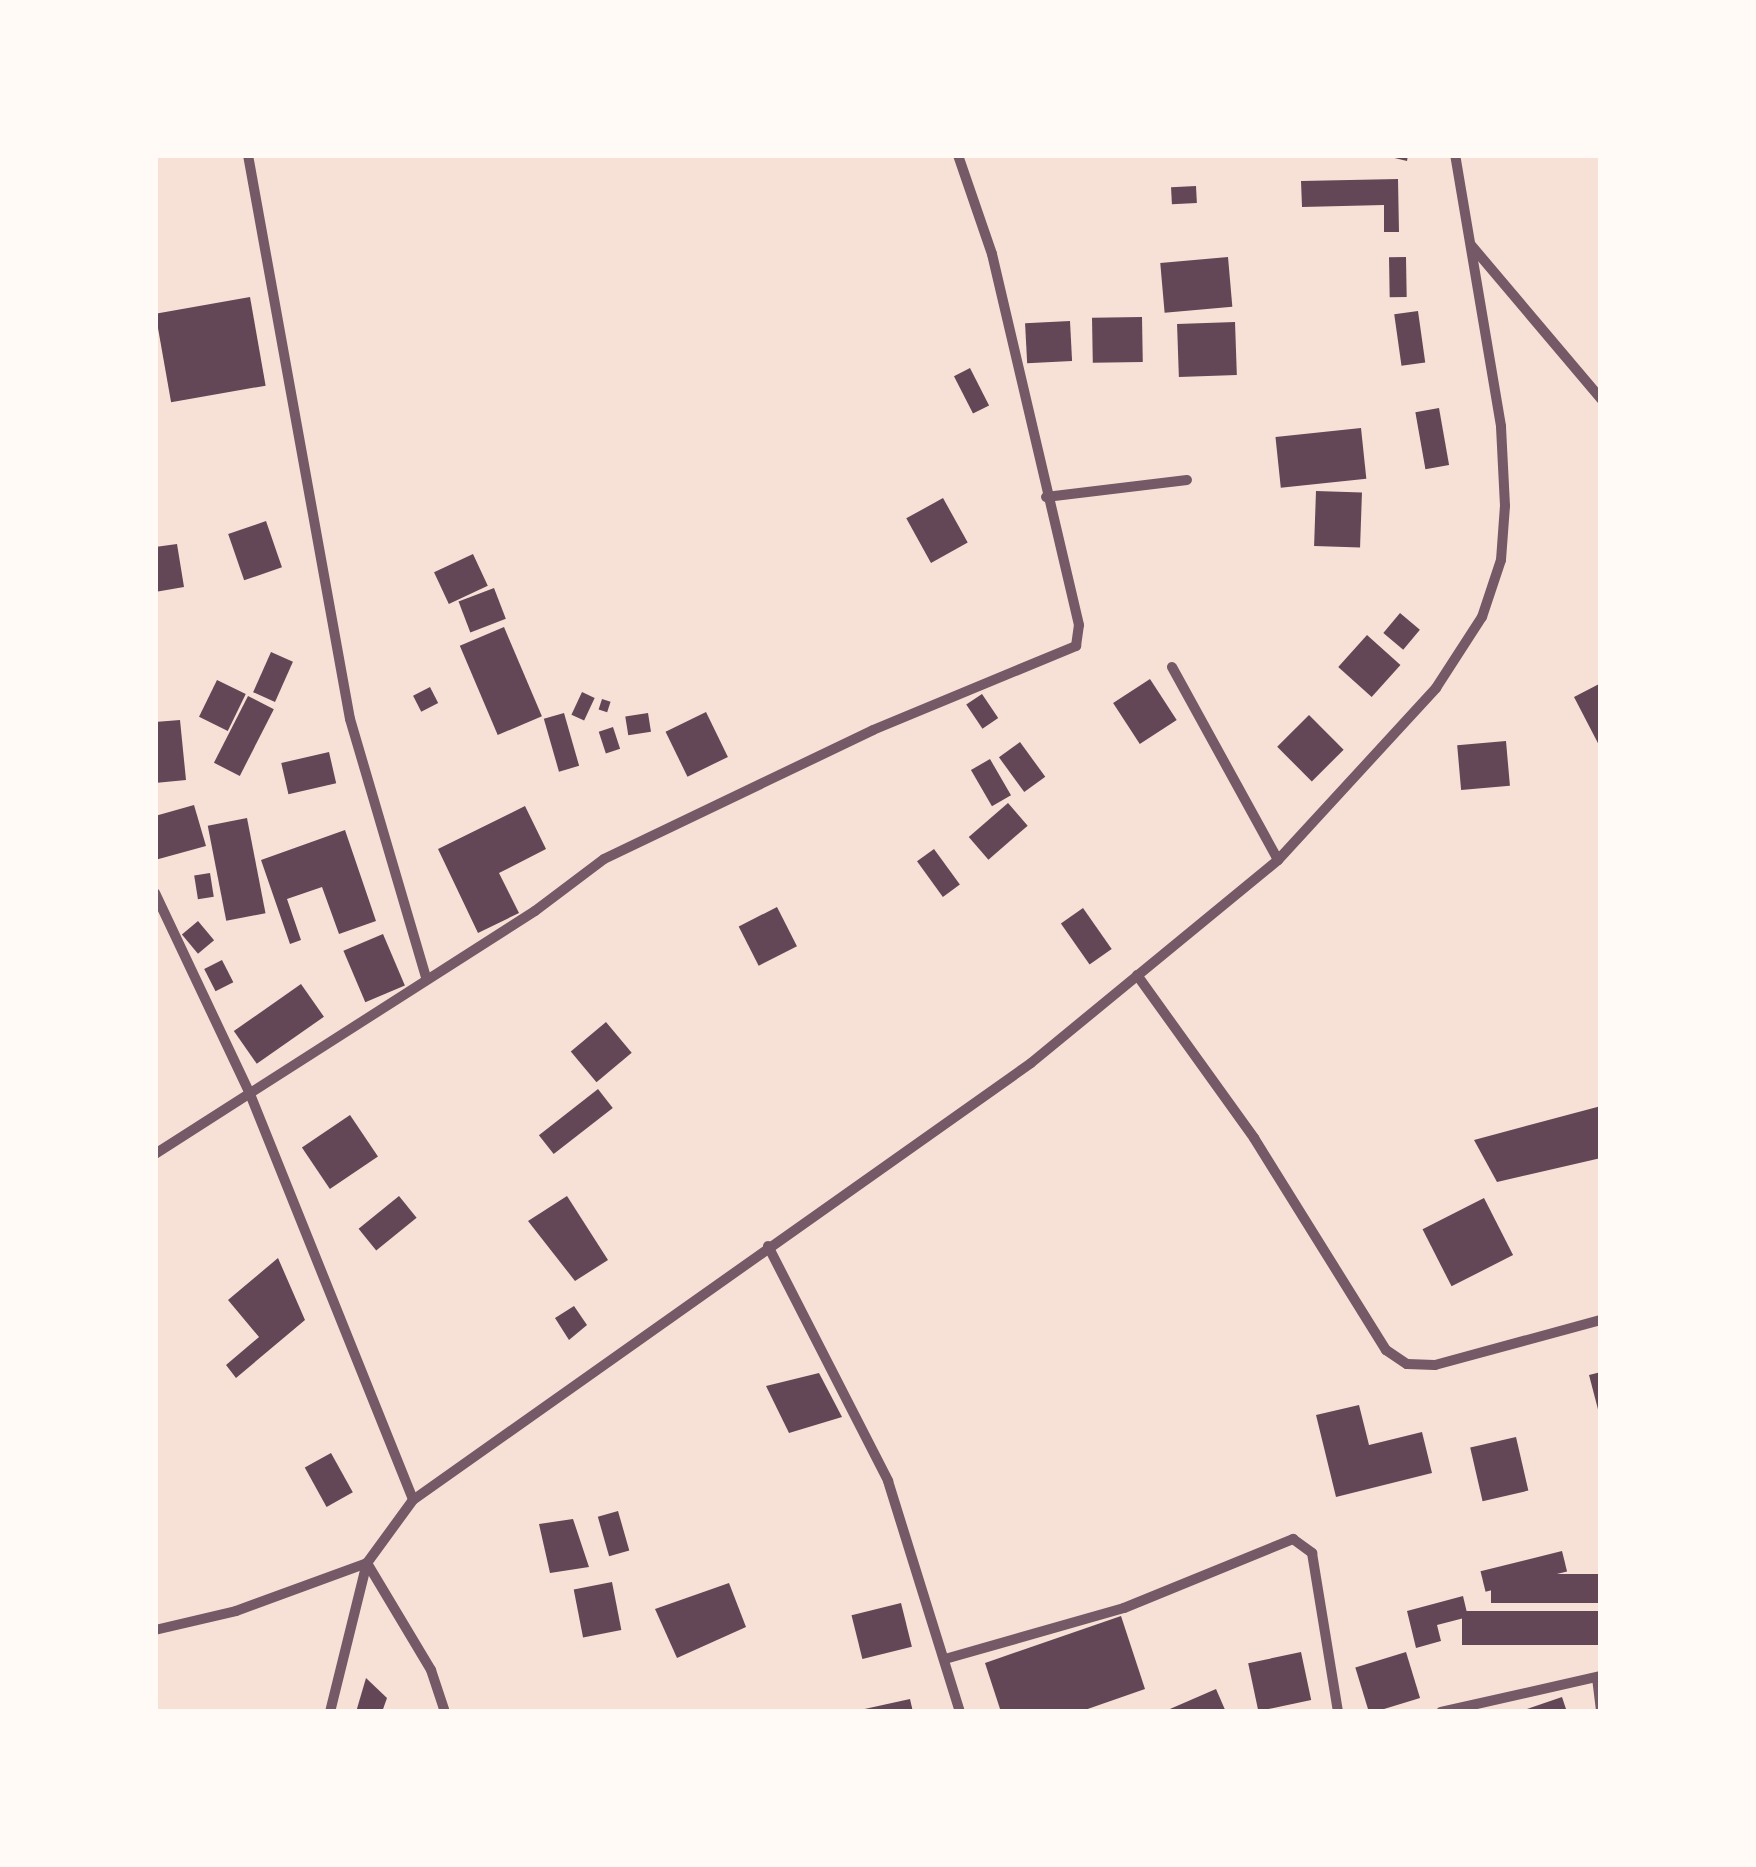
<!DOCTYPE html>
<html>
<head>
<meta charset="utf-8">
<style>
	body { margin:0 }
	#map { position:relative; width:1756px; height:1867px; overflow:hidden; background:#f7e1d7; font-family:"Fira Sans Condensed",sans-serif }
	div>[style] { position:absolute }
	[style*='--x'] { left:calc(var(--x)*1px); top:calc(var(--y)*1px); width:calc(var(--w)*1px); rotate:calc(var(--a)*1deg) }
	.building>* { inset:0; background:#644757; transform-origin:0 0 }
	.minor>* { height:10px; margin:-5px; padding:0 5px; transform-origin:5px; border-radius:5px; background:#755966 }
	span { translate:-50% -50%; white-space:nowrap; text-align:center; line-height:1.15; -webkit-text-stroke:9px #fffaf5; paint-order:stroke }
	.frame { position:absolute; inset:0; border:158px solid #fffaf5; pointer-events:none }
</style>
</head>
<body>
<div id="map">
	<div class="building">
		<i style="clip-path:polygon(1382px 155px,1408px 155px,1407px 161px)"></i>
		<i style="clip-path:polygon(1398px 179px,1399px 232px,1384px 232px,1384px 205px,1302px 207px,1301px 181px)"></i>
		<i style="left:1196px;top:186px;width:17px;height:25px;rotate:87deg"></i>
		<i style="left:1228px;top:257px;width:50px;height:68px;rotate:85deg"></i>
		<i style="left:1406px;top:257px;width:40px;height:17px;rotate:89deg"></i>
		<i style="left:250px;top:297px;width:90px;height:96px;rotate:80deg"></i>
		<i style="left:1418px;top:311px;width:52px;height:24px;rotate:82deg"></i>
		<i style="left:1142px;top:317px;width:45px;height:50px;rotate:89deg"></i>
		<i style="left:1070px;top:321px;width:40px;height:45px;rotate:87deg"></i>
		<i style="left:1235px;top:322px;width:53px;height:58px;rotate:88deg"></i>
		<i style="left:970px;top:368px;width:42px;height:18px;rotate:63deg"></i>
		<i style="left:1439px;top:408px;width:58px;height:24px;rotate:80deg"></i>
		<i style="left:1361px;top:428px;width:51px;height:86px;rotate:84deg"></i>
		<i style="left:1316px;top:491px;width:46px;height:55px;rotate:2deg"></i>
		<i style="left:943px;top:498px;width:51px;height:42px;rotate:61deg"></i>
		<i style="left:266px;top:521px;width:49px;height:40px;rotate:71deg"></i>
		<i style="clip-path:polygon(177px 544px,184px 587px,155px 592px,155px 547px)"></i>
		<i style="left:473px;top:554px;width:35px;height:43px;rotate:65deg"></i>
		<i style="left:494px;top:588px;width:33px;height:38px;rotate:69deg"></i>
		<i style="left:1400px;top:613px;width:26px;height:26px;rotate:40deg"></i>
		<i style="left:504px;top:627px;width:97px;height:48px;rotate:67deg"></i>
		<i style="left:1367px;top:635px;width:45px;height:43px;rotate:42deg"></i>
		<i style="left:271px;top:652px;width:24px;height:44px;rotate:24deg"></i>
		<i style="left:1150px;top:679px;width:49px;height:44px;rotate:57deg"></i>
		<i style="left:217px;top:680px;width:32px;height:41px;rotate:26deg"></i>
		<i style="clip-path:polygon(1601px 683px,1601px 749px,1574px 697px)"></i>
		<i style="left:430px;top:687px;width:18px;height:19px;rotate:63deg"></i>
		<i style="left:582px;top:692px;width:14px;height:25px;rotate:25deg"></i>
		<i style="left:982px;top:694px;width:29px;height:19px;rotate:56deg"></i>
		<i style="left:248px;top:696px;width:29px;height:75px;rotate:27deg"></i>
		<i style="left:602px;top:699px;width:9px;height:11px;rotate:18deg"></i>
		<i style="left:706px;top:712px;width:50px;height:45px;rotate:64deg"></i>
		<i style="left:564px;top:713px;width:55px;height:21px;rotate:74deg"></i>
		<i style="left:648px;top:713px;width:19px;height:23px;rotate:81deg"></i>
		<i style="left:1309px;top:715px;width:49px;height:45px;rotate:45deg"></i>
		<i style="clip-path:polygon(180px 720px,186px 780px,155px 783px,155px 722px)"></i>
		<i style="left:613px;top:727px;width:23px;height:15px;rotate:72deg"></i>
		<i style="left:1506px;top:741px;width:45px;height:49px;rotate:85deg"></i>
		<i style="left:1020px;top:742px;width:43px;height:26px;rotate:54deg"></i>
		<i style="left:329px;top:752px;width:32px;height:49px;rotate:77deg"></i>
		<i style="left:990px;top:759px;width:42px;height:22px;rotate:60deg"></i>
		<i style="left:1008px;top:803px;width:30px;height:52px;rotate:49deg"></i>
		<i style="clip-path:polygon(194px 805px,206px 846px,155px 860px,155px 816px)"></i>
		<i style="clip-path:polygon(525px 806px,546px 849px,499px 873px,519px 913px,478px 933px,438px 849px)"></i>
		<i style="left:247px;top:818px;width:97px;height:40px;rotate:79deg"></i>
		<i style="clip-path:polygon(345px 830px,376px 921px,339px 934px,322px 887px,287px 899px,301px 940px,290px 944px,261px 860px)"></i>
		<i style="left:934px;top:849px;width:44px;height:21px;rotate:54deg"></i>
		<i style="left:210px;top:873px;width:24px;height:16px;rotate:81deg"></i>
		<i style="left:777px;top:907px;width:44px;height:43px;rotate:63deg"></i>
		<i style="left:1083px;top:908px;width:50px;height:27px;rotate:55deg"></i>
		<i style="left:198px;top:921px;width:25px;height:21px;rotate:50deg"></i>
		<i style="left:383px;top:934px;width:56px;height:43px;rotate:67deg"></i>
		<i style="left:222px;top:960px;width:25px;height:20px;rotate:63deg"></i>
		<i style="left:301px;top:984px;width:40px;height:82px;rotate:55deg"></i>
		<i style="left:606px;top:1022px;width:40px;height:46px;rotate:50deg"></i>
		<i style="left:598px;top:1089px;width:24px;height:75px;rotate:52deg"></i>
		<i style="clip-path:polygon(1601px 1106px,1601px 1158px,1497px 1182px,1474px 1140px)"></i>
		<i style="left:350px;top:1115px;width:50px;height:58px;rotate:56deg"></i>
		<i style="left:399px;top:1196px;width:28px;height:52px;rotate:51deg"></i>
		<i style="clip-path:polygon(567px 1196px,608px 1260px,575px 1281px,528px 1221px)"></i>
		<i style="left:1484px;top:1198px;width:64px;height:69px;rotate:63deg"></i>
		<i style="clip-path:polygon(278px 1258px,305px 1320px,236px 1378px,226px 1365px,259px 1337px,228px 1300px)"></i>
		<i style="clip-path:polygon(574px 1306px,587px 1325px,569px 1340px,555px 1318px)"></i>
		<i style="clip-path:polygon(1601px 1372px,1601px 1417px,1600px 1417px,1589px 1375px)"></i>
		<i style="clip-path:polygon(819px 1373px,842px 1417px,789px 1433px,766px 1386px)"></i>
		<i style="clip-path:polygon(1359px 1405px,1369px 1445px,1422px 1432px,1432px 1473px,1336px 1497px,1316px 1415px)"></i>
		<i style="left:1516px;top:1437px;width:55px;height:47px;rotate:77deg"></i>
		<i style="left:331px;top:1453px;width:45px;height:30px;rotate:61deg"></i>
		<i style="left:618px;top:1511px;width:41px;height:21px;rotate:74deg"></i>
		<i style="clip-path:polygon(573px 1519px,589px 1567px,550px 1573px,539px 1524px)"></i>
		<i style="left:1562px;top:1551px;width:21px;height:84px;rotate:76deg"></i>
		<i style="left:1601px;top:1574px;width:29px;height:110px;rotate:90deg"></i>
		<i style="left:612px;top:1582px;width:49px;height:39px;rotate:79deg"></i>
		<i style="clip-path:polygon(729px 1583px,746px 1627px,677px 1658px,655px 1609px)"></i>
		<i style="clip-path:polygon(1463px 1596px,1468px 1617px,1437px 1625px,1441px 1641px,1416px 1648px,1407px 1611px)"></i>
		<i style="left:901px;top:1603px;width:45px;height:51px;rotate:76deg"></i>
		<i style="left:1601px;top:1611px;width:34px;height:139px;rotate:90deg"></i>
		<i style="clip-path:polygon(1121px 1616px,1145px 1689px,1079px 1712px,1001px 1712px,985px 1663px)"></i>
		<i style="left:1301px;top:1652px;width:49px;height:54px;rotate:78deg"></i>
		<i style="left:1406px;top:1652px;width:48px;height:53px;rotate:73deg"></i>
		<i style="clip-path:polygon(366px 1678px,387px 1698px,382px 1712px,356px 1712px)"></i>
		<i style="clip-path:polygon(1216px 1689px,1226px 1712px,1163px 1712px)"></i>
		<i style="clip-path:polygon(1562px 1697px,1567px 1712px,1521px 1712px,1521px 1711px)"></i>
		<i style="clip-path:polygon(910px 1699px,913px 1712px,860px 1712px,860px 1710px)"></i>
	</div>
	<div class="minor">
		<i style="--x:248;--y:155;--w:573;--a:79.75"></i>
		<i style="--x:350;--y:719;--w:269;--a:73.6"></i>
		<i style="--x:1471;--y:245;--w:202;--a:49.8"></i>
		<i style="--x:1046;--y:497;--w:142;--a:-6.9"></i>
		<i style="--x:1172;--y:667;--w:220;--a:61.2"></i>
		<i style="--x:155;--y:893;--w:222;--a:64.7"></i>
		<i style="--x:250;--y:1094;--w:437;--a:68.1"></i>
		<i style="--x:1137;--y:975;--w:201;--a:54.3"></i>
		<i style="--x:1254;--y:1138;--w:250;--a:58.1"></i>
		<i style="--x:1386;--y:1350;--w:25;--a:34"></i>
		<i style="--x:1407;--y:1364;--w:28;--a:2"></i>
		<i style="--x:1435;--y:1365;--w:172;--a:-15.2"></i>
		<i style="--x:155;--y:1154;--w:451;--a:-32.6"></i>
		<i style="--x:535;--y:911;--w:86;--a:-37"></i>
		<i style="--x:604;--y:859;--w:298;--a:-25.6"></i>
		<i style="--x:873;--y:730;--w:220;--a:-22.5"></i>
		<i style="--x:1076;--y:646;--w:21;--a:-82"></i>
		<i style="--x:1079;--y:625;--w:381;--a:-103.2"></i>
		<i style="--x:992;--y:254;--w:105;--a:-109"></i>
		<i style="--x:768;--y:1246;--w:264;--a:62.9"></i>
		<i style="--x:888;--y:1481;--w:242;--a:72.7"></i>
		<i style="--x:155;--y:1630;--w:83;--a:-13.2"></i>
		<i style="--x:236;--y:1611;--w:140;--a:-20.1"></i>
		<i style="--x:367;--y:1563;--w:125;--a:59.1"></i>
		<i style="--x:431;--y:1670;--w:44;--a:71.6"></i>
		<i style="--x:945;--y:1659;--w:186;--a:-15.9"></i>
		<i style="--x:1124;--y:1608;--w:183;--a:-22.2"></i>
		<i style="--x:1293;--y:1539;--w:24;--a:36"></i>
		<i style="--x:1312;--y:1553;--w:161;--a:80.7"></i>
		<i style="--x:1597;--y:1678;--w:33;--a:83"></i>
		<i style="--x:330;--y:1712;--w:154;--a:-76.1"></i>
		<i style="--x:367;--y:1563;--w:78;--a:-53.9"></i>
		<i style="--x:413;--y:1500;--w:757;--a:-35.26"></i>
		<i style="--x:1031;--y:1063;--w:320;--a:-39.4"></i>
		<i style="--x:1278;--y:860;--w:234;--a:-47.4"></i>
		<i style="--x:1436;--y:688;--w:85;--a:-57.1"></i>
		<i style="--x:1482;--y:617;--w:60;--a:-71.6"></i>
		<i style="--x:1501;--y:560;--w:54;--a:-85.8"></i>
		<i style="--x:1505;--y:506;--w:80;--a:-92.9"></i>
		<i style="--x:1501;--y:426;--w:275;--a:-99.6"></i>
		<i style="--x:1441;--y:1712;--w:164;--a:-12.7"></i>
	</div>
	<div class="frame"></div>
</div>
</body>
</html>
